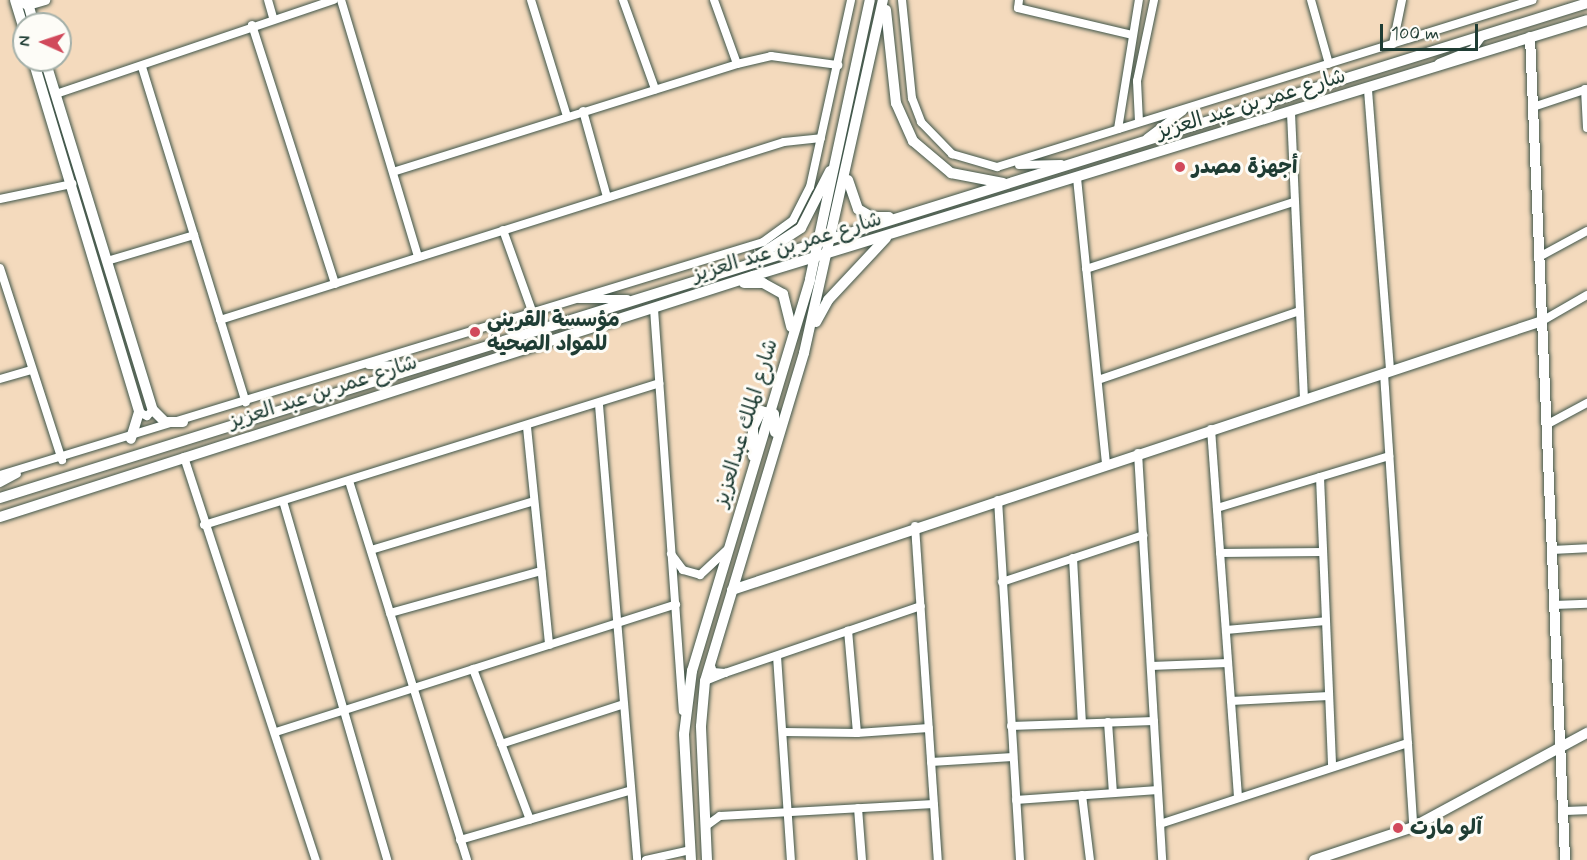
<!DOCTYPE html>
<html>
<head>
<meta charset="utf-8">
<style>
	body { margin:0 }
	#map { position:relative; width:1587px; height:860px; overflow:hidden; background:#f4dabd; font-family:Mynerve,"Playpen Sans Arabic",sans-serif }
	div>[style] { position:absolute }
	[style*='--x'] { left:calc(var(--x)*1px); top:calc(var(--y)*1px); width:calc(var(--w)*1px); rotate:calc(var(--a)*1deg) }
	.roads { filter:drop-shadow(0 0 2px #3f5549) drop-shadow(0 0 2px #3f5549) }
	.street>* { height:8px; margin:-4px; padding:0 4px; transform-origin:4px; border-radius:4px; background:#fff }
	.secondary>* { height:10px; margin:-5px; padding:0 5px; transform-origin:5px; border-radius:5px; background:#fff }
	.dots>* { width:16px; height:16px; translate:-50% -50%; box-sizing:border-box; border:3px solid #fdfcf7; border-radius:50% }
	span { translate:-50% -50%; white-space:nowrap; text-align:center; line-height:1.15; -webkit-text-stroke:6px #fdfcf7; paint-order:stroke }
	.street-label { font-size:21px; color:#1f3d34 }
	.poi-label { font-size:21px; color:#1f3d34; font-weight:700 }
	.left { translate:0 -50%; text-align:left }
	.north { position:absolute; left:12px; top:12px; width:60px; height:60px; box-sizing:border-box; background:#fdfcf7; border:2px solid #a4b0a9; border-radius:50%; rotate:273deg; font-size:16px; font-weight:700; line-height:24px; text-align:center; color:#1f3d34 }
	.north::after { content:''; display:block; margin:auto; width:21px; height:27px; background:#d1495b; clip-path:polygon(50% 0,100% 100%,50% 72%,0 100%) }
	.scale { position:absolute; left:1380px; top:24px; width:98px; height:27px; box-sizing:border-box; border:3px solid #1f3d34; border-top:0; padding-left:8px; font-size:18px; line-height:21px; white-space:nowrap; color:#1f3d34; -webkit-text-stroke:4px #fdfcf7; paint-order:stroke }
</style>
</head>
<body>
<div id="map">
	<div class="roads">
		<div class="street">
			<i style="--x:268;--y:0;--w:19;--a:74"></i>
			<i style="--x:341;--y:0;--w:268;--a:73.3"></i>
			<i style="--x:531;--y:0;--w:121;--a:72.8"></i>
			<i style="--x:623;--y:0;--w:95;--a:70.2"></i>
			<i style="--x:714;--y:0;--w:68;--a:70.2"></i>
			<i style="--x:902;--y:0;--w:99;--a:84.2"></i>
			<i style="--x:912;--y:98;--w:26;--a:69"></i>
			<i style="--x:921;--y:122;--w:45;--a:45.9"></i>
			<i style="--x:952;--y:154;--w:47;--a:16.1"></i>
			<i style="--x:997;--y:167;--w:561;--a:-17.31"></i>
			<i style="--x:1019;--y:0;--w:8;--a:97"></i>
			<i style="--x:1018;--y:8;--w:117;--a:13.3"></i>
			<i style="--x:1311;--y:0;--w:66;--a:74.3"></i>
			<i style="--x:252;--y:25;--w:272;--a:72.2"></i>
			<i style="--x:1393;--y:44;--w:45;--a:-78.4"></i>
			<i style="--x:1439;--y:63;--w:37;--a:-22"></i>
			<i style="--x:1473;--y:49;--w:16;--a:-55"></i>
			<i style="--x:142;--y:67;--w:351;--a:72.8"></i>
			<i style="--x:1585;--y:89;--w:39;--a:87"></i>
			<i style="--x:1368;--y:90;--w:282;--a:85.5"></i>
			<i style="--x:56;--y:94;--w:293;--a:-18.7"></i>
			<i style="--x:1533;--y:107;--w:57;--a:-18.4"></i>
			<i style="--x:583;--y:111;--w:89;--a:74.4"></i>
			<i style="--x:1291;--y:113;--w:286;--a:87.4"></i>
			<i style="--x:1139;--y:122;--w:41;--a:-92.8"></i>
			<i style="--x:1137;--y:81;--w:83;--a:-78.1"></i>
			<i style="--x:1118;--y:129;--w:131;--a:-80.8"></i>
			<i style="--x:1147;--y:138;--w:45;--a:-36.9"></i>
			<i style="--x:1019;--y:165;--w:42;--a:-1.4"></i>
			<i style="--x:396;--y:171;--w:357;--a:-17.4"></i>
			<i style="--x:737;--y:64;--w:35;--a:-13"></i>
			<i style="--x:771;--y:56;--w:68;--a:7.7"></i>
			<i style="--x:1077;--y:178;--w:287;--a:84.2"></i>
			<i style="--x:0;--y:199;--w:74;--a:-11.8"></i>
			<i style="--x:503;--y:230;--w:86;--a:70.3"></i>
			<i style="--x:1539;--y:257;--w:55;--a:-28.4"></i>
			<i style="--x:107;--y:261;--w:91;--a:-16.6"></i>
			<i style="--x:0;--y:268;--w:202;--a:72.1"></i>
			<i style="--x:1086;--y:269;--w:218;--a:-17.9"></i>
			<i style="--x:579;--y:299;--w:48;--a:0"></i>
			<i style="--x:654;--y:309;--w:403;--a:85.9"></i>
			<i style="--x:220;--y:320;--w:591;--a:-17.52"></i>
			<i style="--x:784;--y:142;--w:37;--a:-6"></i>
			<i style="--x:1542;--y:321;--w:52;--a:-30"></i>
			<i style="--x:369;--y:365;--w:48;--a:1.2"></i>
			<i style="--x:1384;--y:373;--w:455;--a:86.3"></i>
			<i style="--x:0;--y:379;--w:32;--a:-16"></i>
			<i style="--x:1098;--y:380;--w:213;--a:-18.9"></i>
			<i style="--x:599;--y:405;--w:457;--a:85.2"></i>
			<i style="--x:139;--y:412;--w:9;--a:27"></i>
			<i style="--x:147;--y:416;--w:8;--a:-45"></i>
			<i style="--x:1546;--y:425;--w:47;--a:-28.2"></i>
			<i style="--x:527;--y:427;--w:219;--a:84.2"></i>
			<i style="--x:1211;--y:429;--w:367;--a:85.8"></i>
			<i style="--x:1138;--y:453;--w:408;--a:86.6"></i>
			<i style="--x:184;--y:457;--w:424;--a:71.9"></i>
			<i style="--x:0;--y:475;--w:798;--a:-16.98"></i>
			<i style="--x:763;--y:242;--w:37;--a:-36"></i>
			<i style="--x:793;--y:220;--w:37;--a:-63"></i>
			<i style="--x:810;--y:187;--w:191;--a:-77.6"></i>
			<i style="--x:1320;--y:477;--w:289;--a:87.6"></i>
			<i style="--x:349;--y:481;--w:397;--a:72.7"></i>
			<i style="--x:0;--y:483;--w:19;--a:-28"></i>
			<i style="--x:998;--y:500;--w:361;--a:86.5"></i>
			<i style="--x:283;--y:501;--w:374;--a:73.8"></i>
			<i style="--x:1217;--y:508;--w:180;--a:-16.8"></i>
			<i style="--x:204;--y:525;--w:477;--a:-17.3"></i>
			<i style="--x:915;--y:526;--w:335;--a:86.1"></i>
			<i style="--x:371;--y:550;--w:170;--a:-16.7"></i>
			<i style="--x:1552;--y:550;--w:35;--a:-3"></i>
			<i style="--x:1220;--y:553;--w:103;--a:-0.6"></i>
			<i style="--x:671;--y:554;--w:20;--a:53"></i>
			<i style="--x:683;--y:570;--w:18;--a:16"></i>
			<i style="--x:700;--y:575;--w:37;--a:-43"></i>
			<i style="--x:1073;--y:558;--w:165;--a:86.9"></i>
			<i style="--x:1002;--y:582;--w:149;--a:-18.4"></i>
			<i style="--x:1554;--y:605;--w:33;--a:-2"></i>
			<i style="--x:390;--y:613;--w:157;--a:-15.5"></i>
			<i style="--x:1226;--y:630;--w:100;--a:-5.1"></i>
			<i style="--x:777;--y:656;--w:204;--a:86.1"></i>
			<i style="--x:1151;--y:666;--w:77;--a:-2.2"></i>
			<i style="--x:473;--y:669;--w:161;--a:69.3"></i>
			<i style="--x:725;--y:673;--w:207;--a:-18.9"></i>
			<i style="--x:705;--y:681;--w:22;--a:-22"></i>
			<i style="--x:725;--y:673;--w:12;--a:-175"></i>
			<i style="--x:713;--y:672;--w:9;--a:-108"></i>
			<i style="--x:1231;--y:701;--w:98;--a:-2.9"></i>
			<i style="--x:1108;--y:722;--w:71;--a:86"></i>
			<i style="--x:1011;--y:726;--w:143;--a:-2"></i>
			<i style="--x:276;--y:732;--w:420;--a:-17.7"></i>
			<i style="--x:784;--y:732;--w:73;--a:0.8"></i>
			<i style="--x:857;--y:733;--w:103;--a:-95"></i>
			<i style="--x:857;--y:733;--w:72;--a:-4"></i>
			<i style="--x:501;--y:744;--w:129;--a:-18"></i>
			<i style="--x:931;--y:762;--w:82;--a:-3.5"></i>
			<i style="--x:1082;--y:795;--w:65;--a:83"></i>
			<i style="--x:1016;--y:800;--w:142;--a:-4"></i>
			<i style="--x:858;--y:808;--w:52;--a:85.6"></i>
			<i style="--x:1563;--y:811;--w:24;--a:-2"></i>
			<i style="--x:1160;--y:824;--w:261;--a:-18.1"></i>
			<i style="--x:706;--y:826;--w:17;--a:-36"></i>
			<i style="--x:720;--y:816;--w:214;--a:-3.2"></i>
			<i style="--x:460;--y:840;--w:176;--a:-16.2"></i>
			<i style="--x:646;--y:860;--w:45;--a:-12.8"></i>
		</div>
		<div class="secondary">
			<i style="--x:15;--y:0;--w:31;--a:73"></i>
			<i style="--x:18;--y:0;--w:11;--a:27"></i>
			<i style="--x:28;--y:5;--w:18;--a:-16"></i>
			<i style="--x:27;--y:0;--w:25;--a:74"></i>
			<i style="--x:886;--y:10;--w:94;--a:83.9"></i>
			<i style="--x:896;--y:103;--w:42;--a:65.9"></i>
			<i style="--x:913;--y:141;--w:50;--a:40.1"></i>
			<i style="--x:951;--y:173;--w:53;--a:10.9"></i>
			<i style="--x:1530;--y:37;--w:824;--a:87.56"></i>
			<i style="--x:33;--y:60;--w:368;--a:73.2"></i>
			<i style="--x:139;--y:412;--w:28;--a:107"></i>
			<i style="--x:45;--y:60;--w:366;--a:72.9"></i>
			<i style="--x:153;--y:410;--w:17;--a:45"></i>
			<i style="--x:165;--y:422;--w:18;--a:0"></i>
			<i style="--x:848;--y:180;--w:31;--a:71"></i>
			<i style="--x:858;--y:209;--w:16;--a:30"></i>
			<i style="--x:872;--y:217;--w:17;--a:0"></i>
			<i style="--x:755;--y:258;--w:55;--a:-33.1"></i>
			<i style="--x:801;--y:228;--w:64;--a:-63"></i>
			<i style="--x:744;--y:283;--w:19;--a:0"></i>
			<i style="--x:763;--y:283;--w:23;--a:29"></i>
			<i style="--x:783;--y:294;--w:34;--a:76"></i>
			<i style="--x:816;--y:322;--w:25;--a:-61"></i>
			<i style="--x:828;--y:300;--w:85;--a:-46.9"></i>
			<i style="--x:753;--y:456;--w:29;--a:-90"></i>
			<i style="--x:753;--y:427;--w:18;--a:-63"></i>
			<i style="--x:761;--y:411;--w:13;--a:13"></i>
			<i style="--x:774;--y:414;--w:18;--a:87"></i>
			<i style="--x:0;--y:498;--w:1662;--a:-17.32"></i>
			<i style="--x:0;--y:517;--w:791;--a:-17.75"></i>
			<i style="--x:753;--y:276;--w:872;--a:-17.06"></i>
			<i style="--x:732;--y:590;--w:853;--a:-18.37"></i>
			<i style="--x:691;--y:860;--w:126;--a:-93.2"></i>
			<i style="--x:684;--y:734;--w:64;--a:-82.8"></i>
			<i style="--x:692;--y:671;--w:409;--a:-73.2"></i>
			<i style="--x:810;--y:279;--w:285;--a:-77.9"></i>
			<i style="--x:707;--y:860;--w:134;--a:-92.6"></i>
			<i style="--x:701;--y:726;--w:45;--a:-84.9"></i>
			<i style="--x:705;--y:681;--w:343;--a:-73.2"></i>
			<i style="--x:804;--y:353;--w:362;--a:-77.4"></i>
			<i style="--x:1314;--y:860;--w:104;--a:-18.4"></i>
			<i style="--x:1413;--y:827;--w:198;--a:-28.4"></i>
		</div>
	</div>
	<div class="dots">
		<i style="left:1180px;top:167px;background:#d1495b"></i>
		<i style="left:475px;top:332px;background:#d1495b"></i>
		<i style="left:1398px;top:828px;background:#d1495b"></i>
	</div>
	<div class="street-label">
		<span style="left:1251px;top:104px;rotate:-17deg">شارع عمر بن عبد العزيز</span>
		<span style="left:787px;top:247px;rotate:-17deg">شارع عمر بن عبد العزيز</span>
		<span style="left:323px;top:392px;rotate:-18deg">شارع عمر بن عبد العزيز</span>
		<span style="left:746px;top:423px;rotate:-73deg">شارع الملك عبدالعزيز</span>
	</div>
	<div class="poi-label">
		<span class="left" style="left:1192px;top:167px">أجهزة مصدر</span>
		<span class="left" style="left:487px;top:332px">مؤسسة القريني<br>للمواد الصحيه</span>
		<span class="left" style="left:1410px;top:828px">آلو مارت</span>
	</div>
	<div class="north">N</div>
	<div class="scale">100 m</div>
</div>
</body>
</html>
